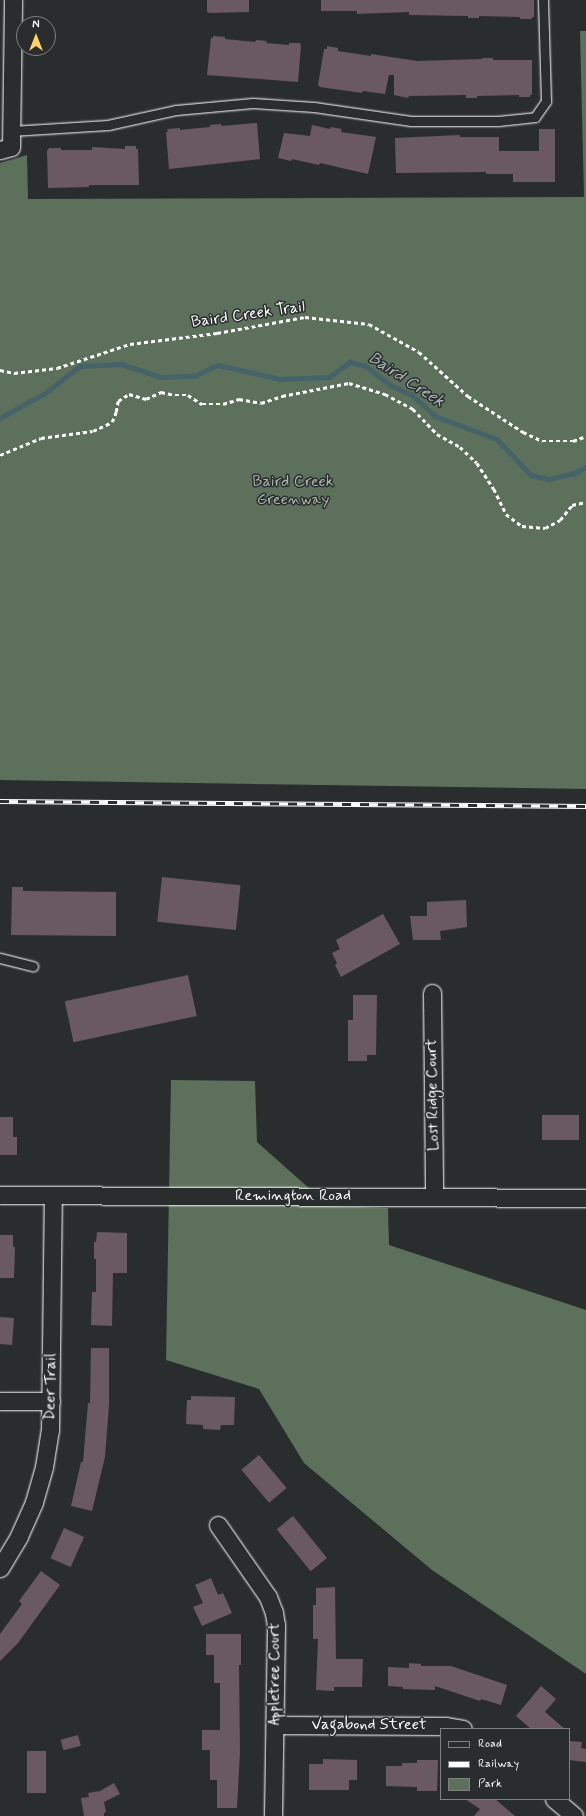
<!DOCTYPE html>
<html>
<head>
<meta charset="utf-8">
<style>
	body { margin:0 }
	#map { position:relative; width:586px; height:1816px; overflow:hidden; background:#2a2d2e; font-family:Mynerve,sans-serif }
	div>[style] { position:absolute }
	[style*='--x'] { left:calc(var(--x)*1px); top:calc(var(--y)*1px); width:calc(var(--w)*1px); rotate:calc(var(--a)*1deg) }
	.green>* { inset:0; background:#5c705b }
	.stream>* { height:4.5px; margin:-2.25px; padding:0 2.25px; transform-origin:2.25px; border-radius:2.25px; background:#46636a }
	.building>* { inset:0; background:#6b5961; transform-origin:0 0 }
	.path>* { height:2.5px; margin-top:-1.25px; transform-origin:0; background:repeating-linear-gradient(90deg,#fff 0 4px,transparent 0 7px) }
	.roads { filter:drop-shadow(0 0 1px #fff) drop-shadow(0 0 1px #fff) }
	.service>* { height:9px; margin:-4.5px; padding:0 4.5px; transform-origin:4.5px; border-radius:4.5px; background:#2a2d2e }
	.minor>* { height:17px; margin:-8.5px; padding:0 8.5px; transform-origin:8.5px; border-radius:8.5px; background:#2a2d2e }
	.rail>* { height:4.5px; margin-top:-2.25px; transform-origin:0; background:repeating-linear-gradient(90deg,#2a2d2e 0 9px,#fff 0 18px); box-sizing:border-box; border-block:1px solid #fff }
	span { translate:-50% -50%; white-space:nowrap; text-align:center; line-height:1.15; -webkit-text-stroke:3px #2a2d2e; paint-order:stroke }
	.street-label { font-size:16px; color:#fff }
	.park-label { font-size:16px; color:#aeb8ad }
	.water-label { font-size:17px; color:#acb9bc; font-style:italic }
	.legend { position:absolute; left:440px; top:1728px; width:130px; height:72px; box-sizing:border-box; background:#2a2d2e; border:1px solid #7f8182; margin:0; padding:5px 7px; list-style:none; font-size:12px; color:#fff }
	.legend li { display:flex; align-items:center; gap:8px; height:20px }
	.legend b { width:20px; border:1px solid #7f8182 }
	.north { position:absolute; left:16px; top:16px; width:40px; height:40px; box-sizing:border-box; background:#2a2d2e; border:1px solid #7f8182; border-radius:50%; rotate:0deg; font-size:11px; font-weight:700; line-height:16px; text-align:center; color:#fff }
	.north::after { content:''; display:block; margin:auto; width:14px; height:18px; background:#ffd166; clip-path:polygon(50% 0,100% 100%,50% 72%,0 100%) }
</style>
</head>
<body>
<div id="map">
	<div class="green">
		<i style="clip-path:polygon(580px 31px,586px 31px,586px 789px,0 780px,0 163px,27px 155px,28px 199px,584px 197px)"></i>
		<i style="clip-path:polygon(171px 1080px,255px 1081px,257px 1142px,329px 1206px,388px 1208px,389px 1245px,586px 1310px,586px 1674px,432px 1570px,304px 1463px,259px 1389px,166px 1360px)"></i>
	</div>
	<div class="stream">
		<i style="--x:0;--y:418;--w:51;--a:-29.1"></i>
		<i style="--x:45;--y:393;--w:44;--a:-37.6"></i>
		<i style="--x:80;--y:366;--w:41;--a:-2.8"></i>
		<i style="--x:121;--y:364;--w:42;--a:18"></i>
		<i style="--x:161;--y:377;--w:33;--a:-2"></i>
		<i style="--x:194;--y:376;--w:26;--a:-25"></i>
		<i style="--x:218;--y:365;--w:64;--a:12.7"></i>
		<i style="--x:280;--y:379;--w:49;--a:-2.3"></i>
		<i style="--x:329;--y:377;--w:26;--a:-36"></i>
		<i style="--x:350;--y:362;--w:16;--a:14"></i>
		<i style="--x:366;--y:366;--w:31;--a:38"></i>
		<i style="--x:390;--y:385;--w:24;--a:24"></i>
		<i style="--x:412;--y:395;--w:31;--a:42"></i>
		<i style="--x:435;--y:416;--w:66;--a:20.4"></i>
		<i style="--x:497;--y:439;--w:50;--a:46.6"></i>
		<i style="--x:531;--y:475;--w:18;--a:13"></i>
		<i style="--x:549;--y:479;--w:27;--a:-13"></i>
		<i style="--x:575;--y:473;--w:13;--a:-29"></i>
	</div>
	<div class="building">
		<i style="clip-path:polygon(207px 0,249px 0,249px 12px,210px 13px,207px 12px)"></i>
		<i style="clip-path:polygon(321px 0,534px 0,534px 17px,532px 17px,532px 19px,520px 19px,520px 17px,479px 16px,479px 18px,468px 18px,468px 16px,409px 15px,409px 12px,357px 14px,357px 11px,321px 11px)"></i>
		<i style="clip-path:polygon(213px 36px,225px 37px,225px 39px,255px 42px,256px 40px,267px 41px,266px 43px,289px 45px,289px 43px,300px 43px,301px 46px,298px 82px,207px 75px,211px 38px,213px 38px)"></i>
		<i style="clip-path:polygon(327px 46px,338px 48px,338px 51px,371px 56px,371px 54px,417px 61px,482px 59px,482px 58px,493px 58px,493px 60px,532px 60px,532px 95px,530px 95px,530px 97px,519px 97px,519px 95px,477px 96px,477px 98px,466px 98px,466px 95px,409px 96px,408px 98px,394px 95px,394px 75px,389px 75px,385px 94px,363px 91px,362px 93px,320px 87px,318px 85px,324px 49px,327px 49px)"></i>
		<i style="clip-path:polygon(255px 123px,257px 123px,260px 159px,169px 169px,166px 132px,168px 132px,167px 129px,180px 128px,180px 130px,210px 127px,210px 125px,221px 124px,222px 126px)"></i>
		<i style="clip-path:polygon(312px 125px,330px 129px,331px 127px,342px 129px,341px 132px,376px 137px,368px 174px,320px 163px,319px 165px,292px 159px,291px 161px,278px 158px,284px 133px,310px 136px)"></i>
		<i style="clip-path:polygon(539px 129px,555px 129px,555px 182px,513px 182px,513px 174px,486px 174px,486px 172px,396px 173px,395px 138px,460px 135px,460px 137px,499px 137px,499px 151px,539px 151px)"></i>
		<i style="clip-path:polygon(125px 146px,136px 146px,136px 149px,138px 149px,139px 185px,89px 185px,89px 187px,48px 188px,47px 151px,49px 148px,61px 148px,61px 150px,92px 150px,92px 147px,125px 149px)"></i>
		<i style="left:162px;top:877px;width:79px;height:45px;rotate:6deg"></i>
		<i style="clip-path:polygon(12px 887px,23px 887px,23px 891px,116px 892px,116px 936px,11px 935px)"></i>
		<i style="clip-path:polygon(466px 900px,467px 927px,440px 931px,441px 940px,413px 940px,410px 916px,427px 916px,427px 902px)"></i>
		<i style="clip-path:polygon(383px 914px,400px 944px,341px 977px,335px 965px,337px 963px,332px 953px,340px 949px,336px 940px)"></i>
		<i style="left:188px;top:975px;width:42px;height:126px;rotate:78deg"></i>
		<i style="clip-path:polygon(353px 995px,377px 995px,376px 1055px,367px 1055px,367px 1061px,348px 1061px,348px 1020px,353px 1020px)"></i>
		<i style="left:579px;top:1115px;width:25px;height:37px;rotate:90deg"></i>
		<i style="clip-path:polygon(0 1117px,13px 1117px,13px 1137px,17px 1137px,17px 1155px,0 1155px)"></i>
		<i style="clip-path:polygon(97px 1232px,127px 1233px,127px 1273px,113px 1273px,112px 1326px,91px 1325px,92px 1292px,96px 1292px,96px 1259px,94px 1259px,94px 1242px,96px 1242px)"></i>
		<i style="clip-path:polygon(0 1235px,13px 1235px,13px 1247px,15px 1247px,14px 1278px,0 1278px)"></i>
		<i style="left:0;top:1317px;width:14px;height:27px;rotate:4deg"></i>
		<i style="clip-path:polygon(91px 1348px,109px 1348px,109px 1405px,105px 1457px,92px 1511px,71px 1506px,81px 1462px,83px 1462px,88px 1403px,90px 1403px)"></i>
		<i style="clip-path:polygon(191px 1396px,235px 1397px,234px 1425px,221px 1425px,220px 1430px,203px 1429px,203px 1425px,186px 1424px,187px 1400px,191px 1400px)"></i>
		<i style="left:259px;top:1455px;width:43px;height:23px;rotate:50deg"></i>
		<i style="left:293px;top:1516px;width:54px;height:21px;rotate:51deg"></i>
		<i style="left:64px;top:1528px;width:22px;height:33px;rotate:24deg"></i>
		<i style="clip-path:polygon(41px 1571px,60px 1585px,18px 1643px,0 1661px,0 1634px,22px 1604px,19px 1601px)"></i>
		<i style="clip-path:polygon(211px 1578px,218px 1595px,223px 1593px,232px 1613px,202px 1626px,193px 1607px,203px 1603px,195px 1585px)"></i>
		<i style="clip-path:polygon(335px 1587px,336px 1659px,363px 1659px,362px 1687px,334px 1687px,334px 1691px,316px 1690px,318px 1639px,313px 1639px,313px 1605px,316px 1605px,316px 1588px)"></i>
		<i style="clip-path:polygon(206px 1634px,241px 1634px,241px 1665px,239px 1665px,240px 1752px,237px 1808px,217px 1808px,217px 1780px,210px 1780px,210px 1750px,202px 1750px,202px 1730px,220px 1730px,220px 1683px,214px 1683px,214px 1655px,206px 1655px)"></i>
		<i style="clip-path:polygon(409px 1663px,421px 1664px,421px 1666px,451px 1666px,507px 1685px,501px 1705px,481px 1699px,480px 1701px,435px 1686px,435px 1690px,403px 1689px,403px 1687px,388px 1686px,388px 1667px,409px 1668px)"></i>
		<i style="clip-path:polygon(541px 1686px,556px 1699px,545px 1712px,565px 1729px,531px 1729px,516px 1716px)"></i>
		<i style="left:78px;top:1735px;width:11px;height:18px;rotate:75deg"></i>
		<i style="clip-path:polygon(569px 1741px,582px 1742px,581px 1748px,586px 1749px,586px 1762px,569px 1760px)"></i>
		<i style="left:27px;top:1751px;width:19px;height:42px"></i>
		<i style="clip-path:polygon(323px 1759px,357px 1760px,357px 1780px,349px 1780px,349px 1790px,309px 1790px,309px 1764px,323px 1764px)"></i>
		<i style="clip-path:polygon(417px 1760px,438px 1760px,437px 1791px,417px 1791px,417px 1787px,386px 1786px,386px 1766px,402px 1766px,402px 1763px,417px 1763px)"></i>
		<i style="clip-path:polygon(114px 1783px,120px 1794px,104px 1802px,106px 1812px,104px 1813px,104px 1816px,84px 1816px,81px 1798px,89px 1797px,88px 1793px,100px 1791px)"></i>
		<i style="clip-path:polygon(465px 1799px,495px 1799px,515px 1816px,474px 1816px,480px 1809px)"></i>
	</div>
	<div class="path">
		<i style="--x:0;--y:370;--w:14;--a:12"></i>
		<i style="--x:14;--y:373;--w:43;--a:-6.6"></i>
		<i style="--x:57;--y:368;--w:77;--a:-18.2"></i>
		<i style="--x:130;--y:344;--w:88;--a:-7.2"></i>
		<i style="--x:217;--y:333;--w:89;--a:-10.3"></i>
		<i style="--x:305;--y:317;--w:64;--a:6.2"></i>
		<i style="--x:369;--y:324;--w:57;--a:29.2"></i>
		<i style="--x:419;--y:352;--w:66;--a:41.9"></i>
		<i style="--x:468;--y:396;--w:66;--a:33.2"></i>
		<i style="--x:523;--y:432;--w:21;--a:25"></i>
		<i style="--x:542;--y:441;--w:31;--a:0"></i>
		<i style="--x:573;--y:441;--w:14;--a:-21"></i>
		<i style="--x:0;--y:455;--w:44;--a:-22.5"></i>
		<i style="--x:41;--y:438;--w:52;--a:-7.7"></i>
		<i style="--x:93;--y:431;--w:21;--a:-25"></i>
		<i style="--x:112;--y:422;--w:11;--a:-68"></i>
		<i style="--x:116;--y:412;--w:11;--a:-80"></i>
		<i style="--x:118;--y:401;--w:13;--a:-32"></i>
		<i style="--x:129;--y:394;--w:18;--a:16"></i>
		<i style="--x:146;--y:399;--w:17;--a:-25"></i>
		<i style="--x:161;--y:392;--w:14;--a:12"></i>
		<i style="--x:175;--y:395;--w:13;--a:0"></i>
		<i style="--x:188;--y:395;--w:17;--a:33"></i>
		<i style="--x:202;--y:404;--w:21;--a:0"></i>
		<i style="--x:223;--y:404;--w:17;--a:-17"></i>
		<i style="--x:239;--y:399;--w:22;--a:10"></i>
		<i style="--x:261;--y:403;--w:22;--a:-18"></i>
		<i style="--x:282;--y:396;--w:68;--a:-11"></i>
		<i style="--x:349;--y:383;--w:38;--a:17"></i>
		<i style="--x:385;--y:394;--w:32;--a:28"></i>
		<i style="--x:413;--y:409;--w:35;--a:46"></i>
		<i style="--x:437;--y:434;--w:26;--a:29"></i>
		<i style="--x:460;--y:447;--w:23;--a:43"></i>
		<i style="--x:477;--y:463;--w:31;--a:57"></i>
		<i style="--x:494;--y:489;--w:28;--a:64"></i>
		<i style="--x:506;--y:514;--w:20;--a:37"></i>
		<i style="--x:522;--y:526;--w:23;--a:5"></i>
		<i style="--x:545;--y:528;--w:17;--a:-28"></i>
		<i style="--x:560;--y:520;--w:19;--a:-51"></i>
		<i style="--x:572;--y:505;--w:14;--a:-12"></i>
	</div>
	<div class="roads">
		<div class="service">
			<i style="--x:11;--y:131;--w:97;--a:-3.5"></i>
			<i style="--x:108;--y:125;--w:70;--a:-12.4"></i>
			<i style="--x:176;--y:110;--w:77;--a:-5.2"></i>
			<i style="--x:253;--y:103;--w:61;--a:3.8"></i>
			<i style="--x:314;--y:107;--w:98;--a:8.2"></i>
			<i style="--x:411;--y:121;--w:87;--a:0"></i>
			<i style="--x:498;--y:121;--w:37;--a:-6"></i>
			<i style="--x:535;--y:117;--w:19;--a:-55"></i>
			<i style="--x:546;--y:101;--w:101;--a:-91.7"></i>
			<i style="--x:0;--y:958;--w:34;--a:14"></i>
		</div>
		<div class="minor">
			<i style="--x:0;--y:150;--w:11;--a:-15"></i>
			<i style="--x:11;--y:147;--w:147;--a:-89.2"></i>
			<i style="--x:432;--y:993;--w:203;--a:89.4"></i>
			<i style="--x:0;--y:1195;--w:586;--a:0.29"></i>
			<i style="--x:0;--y:1401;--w:51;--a:0"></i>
			<i style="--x:218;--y:1525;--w:88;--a:55.2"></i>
			<i style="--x:268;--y:1597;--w:17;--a:69"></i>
			<i style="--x:274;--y:1613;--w:12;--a:81"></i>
			<i style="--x:276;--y:1625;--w:191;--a:90.9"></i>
			<i style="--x:0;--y:1568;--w:37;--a:-59"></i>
			<i style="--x:19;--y:1536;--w:37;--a:-66"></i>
			<i style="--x:34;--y:1502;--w:36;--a:-74"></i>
			<i style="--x:44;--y:1467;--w:36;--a:-81"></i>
			<i style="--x:50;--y:1431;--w:236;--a:-89.3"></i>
			<i style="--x:275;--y:1725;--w:171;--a:0.3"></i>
			<i style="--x:446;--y:1726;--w:17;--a:10"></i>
			<i style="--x:554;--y:1799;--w:26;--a:40"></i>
		</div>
	</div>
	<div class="rail">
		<i style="--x:0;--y:801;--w:586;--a:0.49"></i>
	</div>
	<div class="street-label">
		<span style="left:248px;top:315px;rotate:-8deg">Baird Creek Trail</span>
		<span style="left:433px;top:1095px;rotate:-91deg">Lost Ridge Court</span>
		<span style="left:293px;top:1196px">Remington Road</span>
		<span style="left:51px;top:1387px;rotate:-89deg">Deer Trail</span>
		<span style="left:275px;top:1674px;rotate:-90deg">Appletree Court</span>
		<span style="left:369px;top:1725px">Vagabond Street</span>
	</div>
	<div class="park-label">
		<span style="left:293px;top:491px">Baird Creek<br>Greenway</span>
	</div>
	<div class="water-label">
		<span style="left:406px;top:380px;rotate:33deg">Baird Creek</span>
	</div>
	<ul class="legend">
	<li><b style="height:5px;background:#2a2d2e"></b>Road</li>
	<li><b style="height:5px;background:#fff"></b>Railway</li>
	<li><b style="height:11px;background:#5c705b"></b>Park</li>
	</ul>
	<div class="north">N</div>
</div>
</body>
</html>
